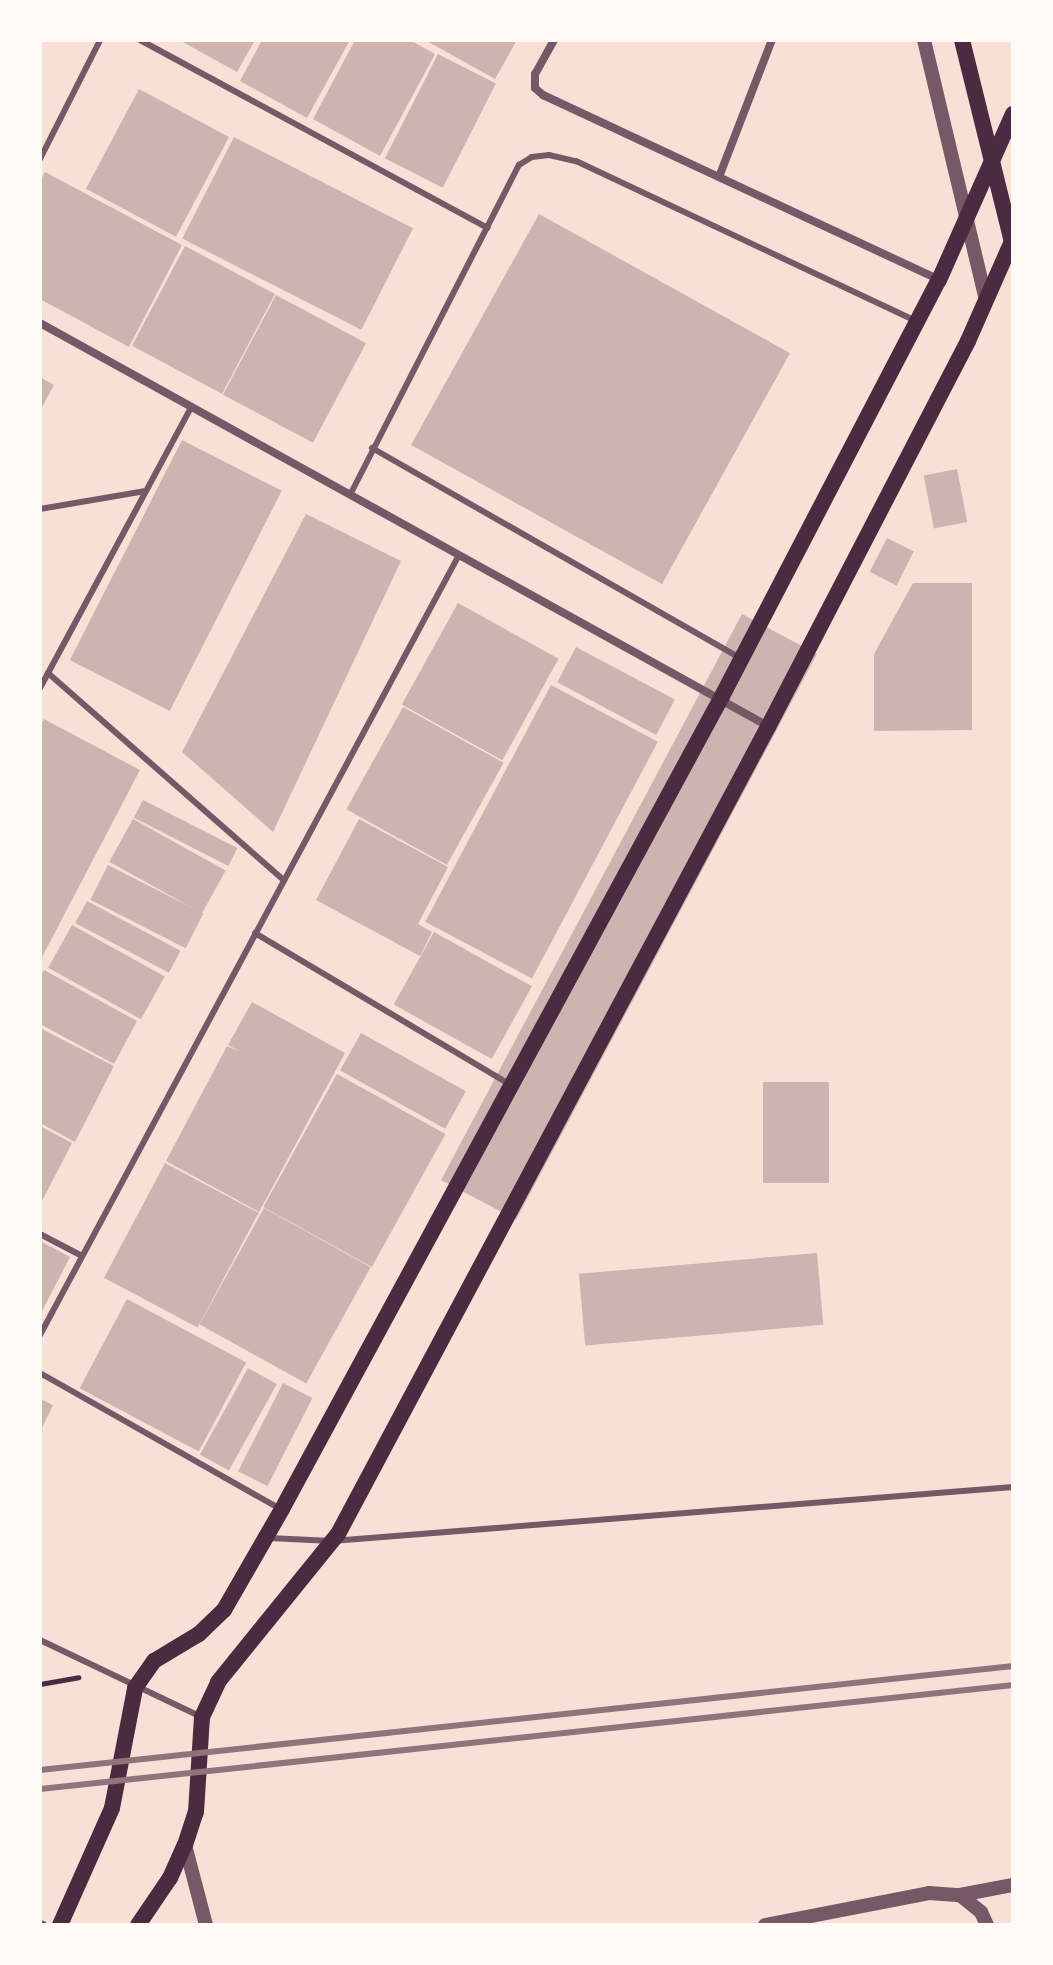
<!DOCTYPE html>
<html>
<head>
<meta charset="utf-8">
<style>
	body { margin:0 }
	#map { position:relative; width:1053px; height:1965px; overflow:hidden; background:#f7e1d7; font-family:Quicksand,sans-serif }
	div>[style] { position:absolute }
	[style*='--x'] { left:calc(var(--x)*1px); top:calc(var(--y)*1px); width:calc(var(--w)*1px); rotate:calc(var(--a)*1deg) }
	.building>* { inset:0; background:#ccb4b1; transform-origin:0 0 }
	.path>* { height:5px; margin:-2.5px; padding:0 2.5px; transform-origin:2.5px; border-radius:2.5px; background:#4a2c40 }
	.service>* { height:6px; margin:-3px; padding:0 3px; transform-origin:3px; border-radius:3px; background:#755966 }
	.minor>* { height:8px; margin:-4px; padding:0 4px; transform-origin:4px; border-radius:4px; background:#755966 }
	.tertiary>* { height:14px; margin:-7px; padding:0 7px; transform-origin:7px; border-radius:7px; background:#755966 }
	.secondary>* { height:16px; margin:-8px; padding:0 8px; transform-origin:8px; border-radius:8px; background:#4a2c40 }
	.rail>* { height:6px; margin:-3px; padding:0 3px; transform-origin:3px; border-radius:3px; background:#8f747c }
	span { translate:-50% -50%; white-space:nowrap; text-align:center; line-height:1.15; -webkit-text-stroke:7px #fffaf5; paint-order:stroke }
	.frame { position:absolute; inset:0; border:42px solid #fffaf5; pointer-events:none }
</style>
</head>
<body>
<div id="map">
	<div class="building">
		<i style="clip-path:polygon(179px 40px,255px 40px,237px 72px)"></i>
		<i style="clip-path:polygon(262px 40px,350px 40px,307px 118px,240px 81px)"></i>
		<i style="clip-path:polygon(355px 40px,410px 40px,435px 54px,380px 156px,313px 119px)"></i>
		<i style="clip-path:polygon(425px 40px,517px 40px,495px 79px)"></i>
		<i style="left:438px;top:54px;width:65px;height:117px;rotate:27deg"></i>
		<i style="left:139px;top:89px;width:102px;height:113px;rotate:28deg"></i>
		<i style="left:234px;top:137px;width:201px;height:114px;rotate:27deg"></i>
		<i style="clip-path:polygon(45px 172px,182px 245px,129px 347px,40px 299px,40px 182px)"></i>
		<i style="left:539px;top:214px;width:287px;height:264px;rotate:29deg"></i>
		<i style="left:185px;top:246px;width:102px;height:113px;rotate:28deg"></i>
		<i style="left:276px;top:295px;width:102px;height:113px;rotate:28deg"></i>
		<i style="clip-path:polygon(40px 377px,54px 385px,40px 411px)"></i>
		<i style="left:182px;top:440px;width:112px;height:247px;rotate:27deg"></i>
		<i style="left:957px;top:469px;width:54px;height:34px;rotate:79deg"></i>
		<i style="clip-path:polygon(306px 514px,401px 561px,273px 832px,182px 752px)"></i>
		<i style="left:887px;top:538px;width:30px;height:38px;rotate:27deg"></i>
		<i style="clip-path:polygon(913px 583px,972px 583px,972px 730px,874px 731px,874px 654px)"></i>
		<i style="left:458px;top:603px;width:115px;height:116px;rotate:29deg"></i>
		<i style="left:742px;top:614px;width:85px;height:641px;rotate:28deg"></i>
		<i style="left:576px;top:647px;width:112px;height:40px;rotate:28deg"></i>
		<i style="left:551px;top:685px;width:121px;height:268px;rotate:28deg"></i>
		<i style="left:403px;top:707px;width:115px;height:117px;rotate:29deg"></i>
		<i style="clip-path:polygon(44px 719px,140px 770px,40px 961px,40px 727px)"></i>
		<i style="left:143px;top:800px;width:106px;height:20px;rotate:27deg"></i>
		<i style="left:133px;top:819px;width:106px;height:49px;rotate:29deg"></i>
		<i style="clip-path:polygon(359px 819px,448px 867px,418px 924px,432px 932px,420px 956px,316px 900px)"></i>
		<i style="left:108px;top:865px;width:107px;height:39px;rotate:27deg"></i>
		<i style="left:87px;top:901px;width:106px;height:25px;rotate:28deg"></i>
		<i style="left:72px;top:925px;width:106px;height:49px;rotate:29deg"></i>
		<i style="left:434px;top:932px;width:112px;height:83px;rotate:29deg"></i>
		<i style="clip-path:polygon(44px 970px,137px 1021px,114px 1064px,40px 1024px,40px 976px)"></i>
		<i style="clip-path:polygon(252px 1002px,345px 1053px,259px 1212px,166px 1161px,227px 1046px,241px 1052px,228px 1045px)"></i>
		<i style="clip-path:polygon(40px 1028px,114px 1066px,75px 1142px,40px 1123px)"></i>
		<i style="left:361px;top:1033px;width:120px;height:43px;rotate:29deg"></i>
		<i style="left:337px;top:1074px;width:124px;height:152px;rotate:29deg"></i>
		<i style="left:763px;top:1082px;width:66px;height:101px"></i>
		<i style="clip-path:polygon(40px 1126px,72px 1143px,40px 1205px)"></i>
		<i style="left:165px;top:1163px;width:106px;height:130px;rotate:28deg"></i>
		<i style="left:264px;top:1208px;width:122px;height:133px;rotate:29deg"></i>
		<i style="clip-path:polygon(40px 1241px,70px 1257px,40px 1315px)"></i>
		<i style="left:817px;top:1253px;width:72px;height:239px;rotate:85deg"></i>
		<i style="left:127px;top:1299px;width:135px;height:101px;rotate:28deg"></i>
		<i style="left:248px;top:1368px;width:33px;height:99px;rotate:29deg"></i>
		<i style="left:283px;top:1383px;width:33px;height:99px;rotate:27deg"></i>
		<i style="clip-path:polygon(40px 1399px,53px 1405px,40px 1432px)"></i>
	</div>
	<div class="path">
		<i style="--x:40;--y:1684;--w:39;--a:-10"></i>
	</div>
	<div class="service">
		<i style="--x:140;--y:40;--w:395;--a:28.4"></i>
		<i style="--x:40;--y:159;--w:133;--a:-63.2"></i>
		<i style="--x:372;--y:448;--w:421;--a:29.7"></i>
		<i style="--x:350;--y:495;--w:371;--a:-62.9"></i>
		<i style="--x:519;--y:165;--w:15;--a:-32"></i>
		<i style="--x:532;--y:157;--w:17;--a:-7"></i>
		<i style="--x:549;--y:155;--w:28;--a:13"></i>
		<i style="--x:576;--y:161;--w:374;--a:25.2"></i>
		<i style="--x:40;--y:509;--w:107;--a:-9.7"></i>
		<i style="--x:48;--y:673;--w:314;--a:41.3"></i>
		<i style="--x:40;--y:688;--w:319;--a:-61.7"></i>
		<i style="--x:255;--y:933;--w:295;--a:30.7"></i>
		<i style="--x:40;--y:1234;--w:47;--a:27.6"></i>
		<i style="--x:40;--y:1335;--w:885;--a:-61.76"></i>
		<i style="--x:40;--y:1373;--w:274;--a:29.5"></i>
		<i style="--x:269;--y:1538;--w:63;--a:2.7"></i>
		<i style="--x:332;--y:1541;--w:683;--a:-4.53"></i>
		<i style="--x:40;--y:1640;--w:176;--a:25.5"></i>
	</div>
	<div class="minor">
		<i style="--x:554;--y:40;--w:39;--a:119"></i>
		<i style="--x:535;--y:74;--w:14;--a:90"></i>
		<i style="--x:535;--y:88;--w:11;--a:41"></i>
		<i style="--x:543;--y:95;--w:437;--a:25"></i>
		<i style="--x:719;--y:177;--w:147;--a:-68.9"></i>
		<i style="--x:40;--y:323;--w:832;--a:28.97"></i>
		<i style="--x:40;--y:1924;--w:3;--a:18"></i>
	</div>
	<div class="tertiary">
		<i style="--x:924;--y:40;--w:268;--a:76.6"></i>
		<i style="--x:185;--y:1845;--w:83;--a:75.3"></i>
		<i style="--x:960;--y:1895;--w:54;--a:-10.7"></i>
		<i style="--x:765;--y:1925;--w:167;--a:-11"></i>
		<i style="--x:929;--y:1893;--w:31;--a:4"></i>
		<i style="--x:960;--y:1895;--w:27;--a:39"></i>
		<i style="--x:981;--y:1912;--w:14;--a:65"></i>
	</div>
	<div class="secondary">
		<i style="--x:962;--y:40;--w:212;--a:76.1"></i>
		<i style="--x:60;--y:1925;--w:128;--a:-66"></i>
		<i style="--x:112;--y:1808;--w:122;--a:-79.1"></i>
		<i style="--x:135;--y:1688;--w:33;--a:-55"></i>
		<i style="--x:154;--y:1661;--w:52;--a:-31"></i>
		<i style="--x:199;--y:1634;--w:35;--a:-44"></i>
		<i style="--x:224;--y:1610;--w:116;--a:-60.1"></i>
		<i style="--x:282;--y:1509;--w:920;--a:-61.57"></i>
		<i style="--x:720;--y:700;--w:474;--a:-62.5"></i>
		<i style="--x:939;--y:280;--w:182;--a:-66"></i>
		<i style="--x:138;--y:1925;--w:57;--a:-55.8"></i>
		<i style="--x:170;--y:1878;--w:36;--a:-66"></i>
		<i style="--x:185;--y:1845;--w:35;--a:-72"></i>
		<i style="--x:196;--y:1812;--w:95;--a:-86.4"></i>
		<i style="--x:202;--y:1717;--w:38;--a:-65"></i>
		<i style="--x:218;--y:1682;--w:191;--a:-51"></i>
		<i style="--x:338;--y:1534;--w:914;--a:-61.95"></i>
		<i style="--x:768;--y:727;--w:435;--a:-62.6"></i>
		<i style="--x:968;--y:341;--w:111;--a:-66.2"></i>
	</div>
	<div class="rail">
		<i style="--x:40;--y:1770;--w:979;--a:-6.1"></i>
		<i style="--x:40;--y:1789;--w:979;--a:-6.1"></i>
	</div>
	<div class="frame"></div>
</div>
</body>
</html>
